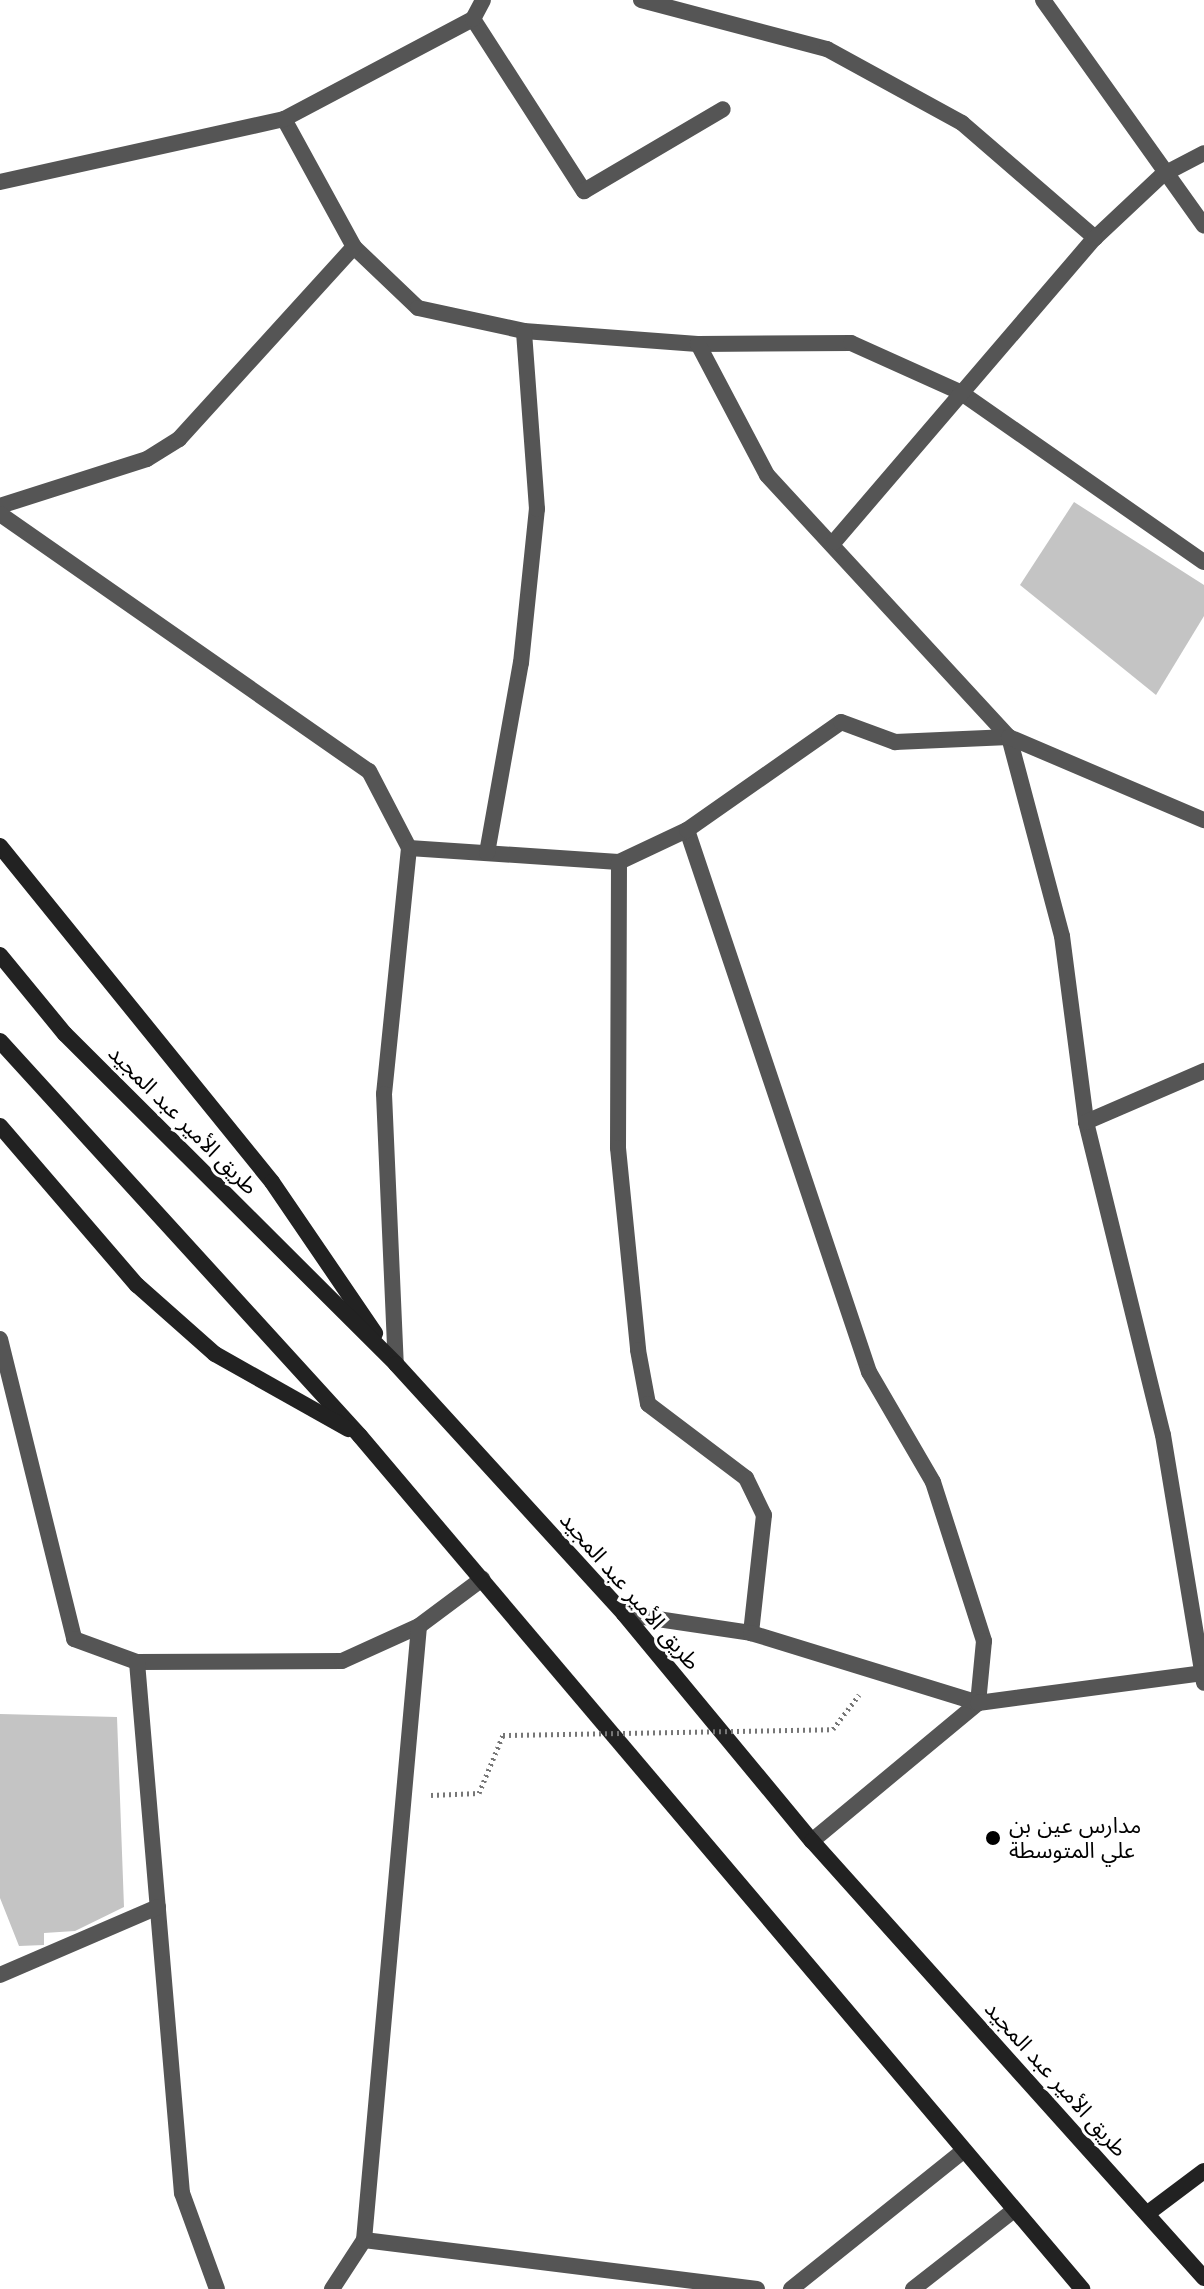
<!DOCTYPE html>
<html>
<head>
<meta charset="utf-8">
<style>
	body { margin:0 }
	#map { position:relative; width:1204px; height:2289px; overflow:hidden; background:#fff; font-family:Inter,"Noto Sans Arabic",sans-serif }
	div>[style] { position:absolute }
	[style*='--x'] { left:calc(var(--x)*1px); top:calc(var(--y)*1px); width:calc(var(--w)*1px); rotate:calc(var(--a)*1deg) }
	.building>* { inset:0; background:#c4c4c4 }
	.path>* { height:5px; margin-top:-2.5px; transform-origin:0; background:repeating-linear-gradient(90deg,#777 0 2px,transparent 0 6px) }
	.minor>* { height:16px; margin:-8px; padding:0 8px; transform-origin:8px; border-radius:8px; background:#555 }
	.secondary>* { height:16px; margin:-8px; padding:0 8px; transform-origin:8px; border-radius:8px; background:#222 }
	.path-bridge>* { height:5px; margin-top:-2.5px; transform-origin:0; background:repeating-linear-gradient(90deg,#777 0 2px,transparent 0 6px) }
	.dots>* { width:22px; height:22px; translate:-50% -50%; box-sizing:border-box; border:4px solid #fff; border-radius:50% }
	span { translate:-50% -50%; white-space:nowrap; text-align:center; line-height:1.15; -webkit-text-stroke:6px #fff; paint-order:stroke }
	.street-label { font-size:22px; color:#000 }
	.poi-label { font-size:22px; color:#000 }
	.left { translate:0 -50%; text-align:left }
</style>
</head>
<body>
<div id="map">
	<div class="building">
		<i style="clip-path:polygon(1074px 502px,1204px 585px,1204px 616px,1156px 695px,1020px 585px)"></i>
		<i style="clip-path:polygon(0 1714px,117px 1717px,124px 1907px,75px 1931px,44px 1933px,44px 1945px,19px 1946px,0 1898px)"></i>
	</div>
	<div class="path">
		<i style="--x:833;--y:1729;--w:43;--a:-52.6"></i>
		<i style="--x:431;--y:1795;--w:48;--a:-2.4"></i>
		<i style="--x:479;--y:1793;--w:63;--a:-67.5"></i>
	</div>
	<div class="minor">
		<i style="--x:641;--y:0;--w:192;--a:14.8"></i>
		<i style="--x:827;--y:49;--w:154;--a:28.7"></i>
		<i style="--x:962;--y:123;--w:176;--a:40.8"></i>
		<i style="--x:1043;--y:0;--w:277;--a:54.5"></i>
		<i style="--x:473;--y:19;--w:205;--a:57.2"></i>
		<i style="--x:584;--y:191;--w:161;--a:-30.5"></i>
		<i style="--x:284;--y:119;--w:146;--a:61.3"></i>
		<i style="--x:354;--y:247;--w:88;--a:43.6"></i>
		<i style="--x:418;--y:308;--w:108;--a:12.2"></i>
		<i style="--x:524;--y:331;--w:174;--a:4.3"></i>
		<i style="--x:698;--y:344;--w:153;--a:-0.4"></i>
		<i style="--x:851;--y:343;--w:120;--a:24.2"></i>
		<i style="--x:960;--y:392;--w:297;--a:34.9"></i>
		<i style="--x:0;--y:182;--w:291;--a:-12.5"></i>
		<i style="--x:284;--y:119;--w:214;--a:-27.9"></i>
		<i style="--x:473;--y:19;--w:21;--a:-62"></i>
		<i style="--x:698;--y:344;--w:148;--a:62.2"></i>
		<i style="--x:767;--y:475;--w:357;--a:47.3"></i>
		<i style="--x:1009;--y:737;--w:206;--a:75.1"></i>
		<i style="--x:1062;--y:936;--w:188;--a:82.6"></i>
		<i style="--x:1086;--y:1122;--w:322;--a:76.2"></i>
		<i style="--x:1163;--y:1435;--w:251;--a:80.6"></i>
		<i style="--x:0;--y:506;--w:154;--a:-17.7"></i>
		<i style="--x:147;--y:459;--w:38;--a:-32"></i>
		<i style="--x:179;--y:439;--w:260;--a:-47.7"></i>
		<i style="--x:0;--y:514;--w:450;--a:34.9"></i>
		<i style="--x:369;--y:771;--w:87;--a:62.5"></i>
		<i style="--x:409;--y:848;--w:247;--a:95.8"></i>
		<i style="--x:384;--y:1094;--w:270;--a:87.5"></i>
		<i style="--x:834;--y:542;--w:401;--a:-49.4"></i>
		<i style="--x:1095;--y:238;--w:92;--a:-43.2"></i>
		<i style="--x:1162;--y:175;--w:47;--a:-27.6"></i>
		<i style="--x:687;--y:830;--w:572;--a:71.44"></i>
		<i style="--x:869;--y:1372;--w:127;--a:59.8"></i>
		<i style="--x:933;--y:1482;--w:167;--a:72.2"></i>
		<i style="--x:984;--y:1641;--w:62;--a:95.5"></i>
		<i style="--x:978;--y:1703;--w:216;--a:140.3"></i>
		<i style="--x:409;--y:848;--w:210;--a:3.8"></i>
		<i style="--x:619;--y:862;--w:75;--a:-25.2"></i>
		<i style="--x:687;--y:830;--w:188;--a:-35"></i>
		<i style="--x:841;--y:722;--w:58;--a:20.3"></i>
		<i style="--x:895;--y:742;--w:114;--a:-2.5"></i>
		<i style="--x:1009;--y:737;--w:212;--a:23.1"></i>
		<i style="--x:487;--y:853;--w:193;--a:-79.9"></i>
		<i style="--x:521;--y:663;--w:155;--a:-84.1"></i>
		<i style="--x:537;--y:509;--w:178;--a:-94.2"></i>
		<i style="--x:619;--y:862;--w:286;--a:90.2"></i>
		<i style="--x:618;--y:1148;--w:203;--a:84.3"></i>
		<i style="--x:638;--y:1350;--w:55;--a:79.5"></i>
		<i style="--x:648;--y:1404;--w:123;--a:37.1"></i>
		<i style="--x:746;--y:1478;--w:41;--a:64.1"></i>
		<i style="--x:764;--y:1515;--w:119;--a:96.3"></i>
		<i style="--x:1086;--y:1122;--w:129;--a:-23.4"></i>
		<i style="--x:0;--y:1339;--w:309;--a:76.1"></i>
		<i style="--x:74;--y:1639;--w:67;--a:20.1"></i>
		<i style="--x:137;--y:1662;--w:205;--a:-0.3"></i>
		<i style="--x:342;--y:1661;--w:85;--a:-24.4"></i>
		<i style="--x:419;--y:1626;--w:79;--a:-36.7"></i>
		<i style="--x:624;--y:1614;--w:128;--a:8.5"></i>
		<i style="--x:751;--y:1633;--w:238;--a:17.1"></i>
		<i style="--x:978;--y:1703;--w:228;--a:-7.6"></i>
		<i style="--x:137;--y:1662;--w:533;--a:85.16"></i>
		<i style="--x:182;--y:2193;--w:102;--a:70"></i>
		<i style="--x:0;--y:1975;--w:172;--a:-23.3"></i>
		<i style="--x:364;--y:2240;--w:396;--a:7.1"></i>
		<i style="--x:332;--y:2289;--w:59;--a:-56.9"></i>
		<i style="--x:364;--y:2240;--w:616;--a:-84.88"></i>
		<i style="--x:791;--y:2289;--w:219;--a:-38.7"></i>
		<i style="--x:913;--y:2289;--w:128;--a:-38"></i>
	</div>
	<div class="secondary">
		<i style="--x:0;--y:846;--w:432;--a:51"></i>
		<i style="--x:272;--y:1182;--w:183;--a:55.7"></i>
		<i style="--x:0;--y:955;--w:102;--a:50.6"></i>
		<i style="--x:65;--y:1034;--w:467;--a:44.9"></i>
		<i style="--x:396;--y:1364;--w:338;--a:47.6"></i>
		<i style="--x:624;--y:1614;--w:295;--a:50.4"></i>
		<i style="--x:812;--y:1841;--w:587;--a:48.11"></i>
		<i style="--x:0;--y:1041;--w:534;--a:47.65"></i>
		<i style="--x:360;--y:1436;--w:1118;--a:49.75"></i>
		<i style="--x:0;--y:1126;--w:210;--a:49.3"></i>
		<i style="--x:137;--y:1285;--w:104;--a:41.5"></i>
		<i style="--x:215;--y:1354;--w:153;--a:29.4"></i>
		<i style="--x:1148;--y:2213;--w:70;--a:-36.9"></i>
	</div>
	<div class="path-bridge">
		<i style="--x:503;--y:1735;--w:330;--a:-1"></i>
	</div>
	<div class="dots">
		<i style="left:993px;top:1838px;background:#000"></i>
	</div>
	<div class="street-label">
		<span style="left:183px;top:1120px;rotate:45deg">طريق الأمير عبد المجيد</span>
		<span style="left:630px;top:1591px;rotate:49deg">طريق الأمير عبد المجيد</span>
		<span style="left:1056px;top:2079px;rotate:48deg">طريق الأمير عبد المجيد</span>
	</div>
	<div class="poi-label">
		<span class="left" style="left:1009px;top:1838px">مدارس عين بن<br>علي المتوسطة</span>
	</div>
</div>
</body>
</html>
